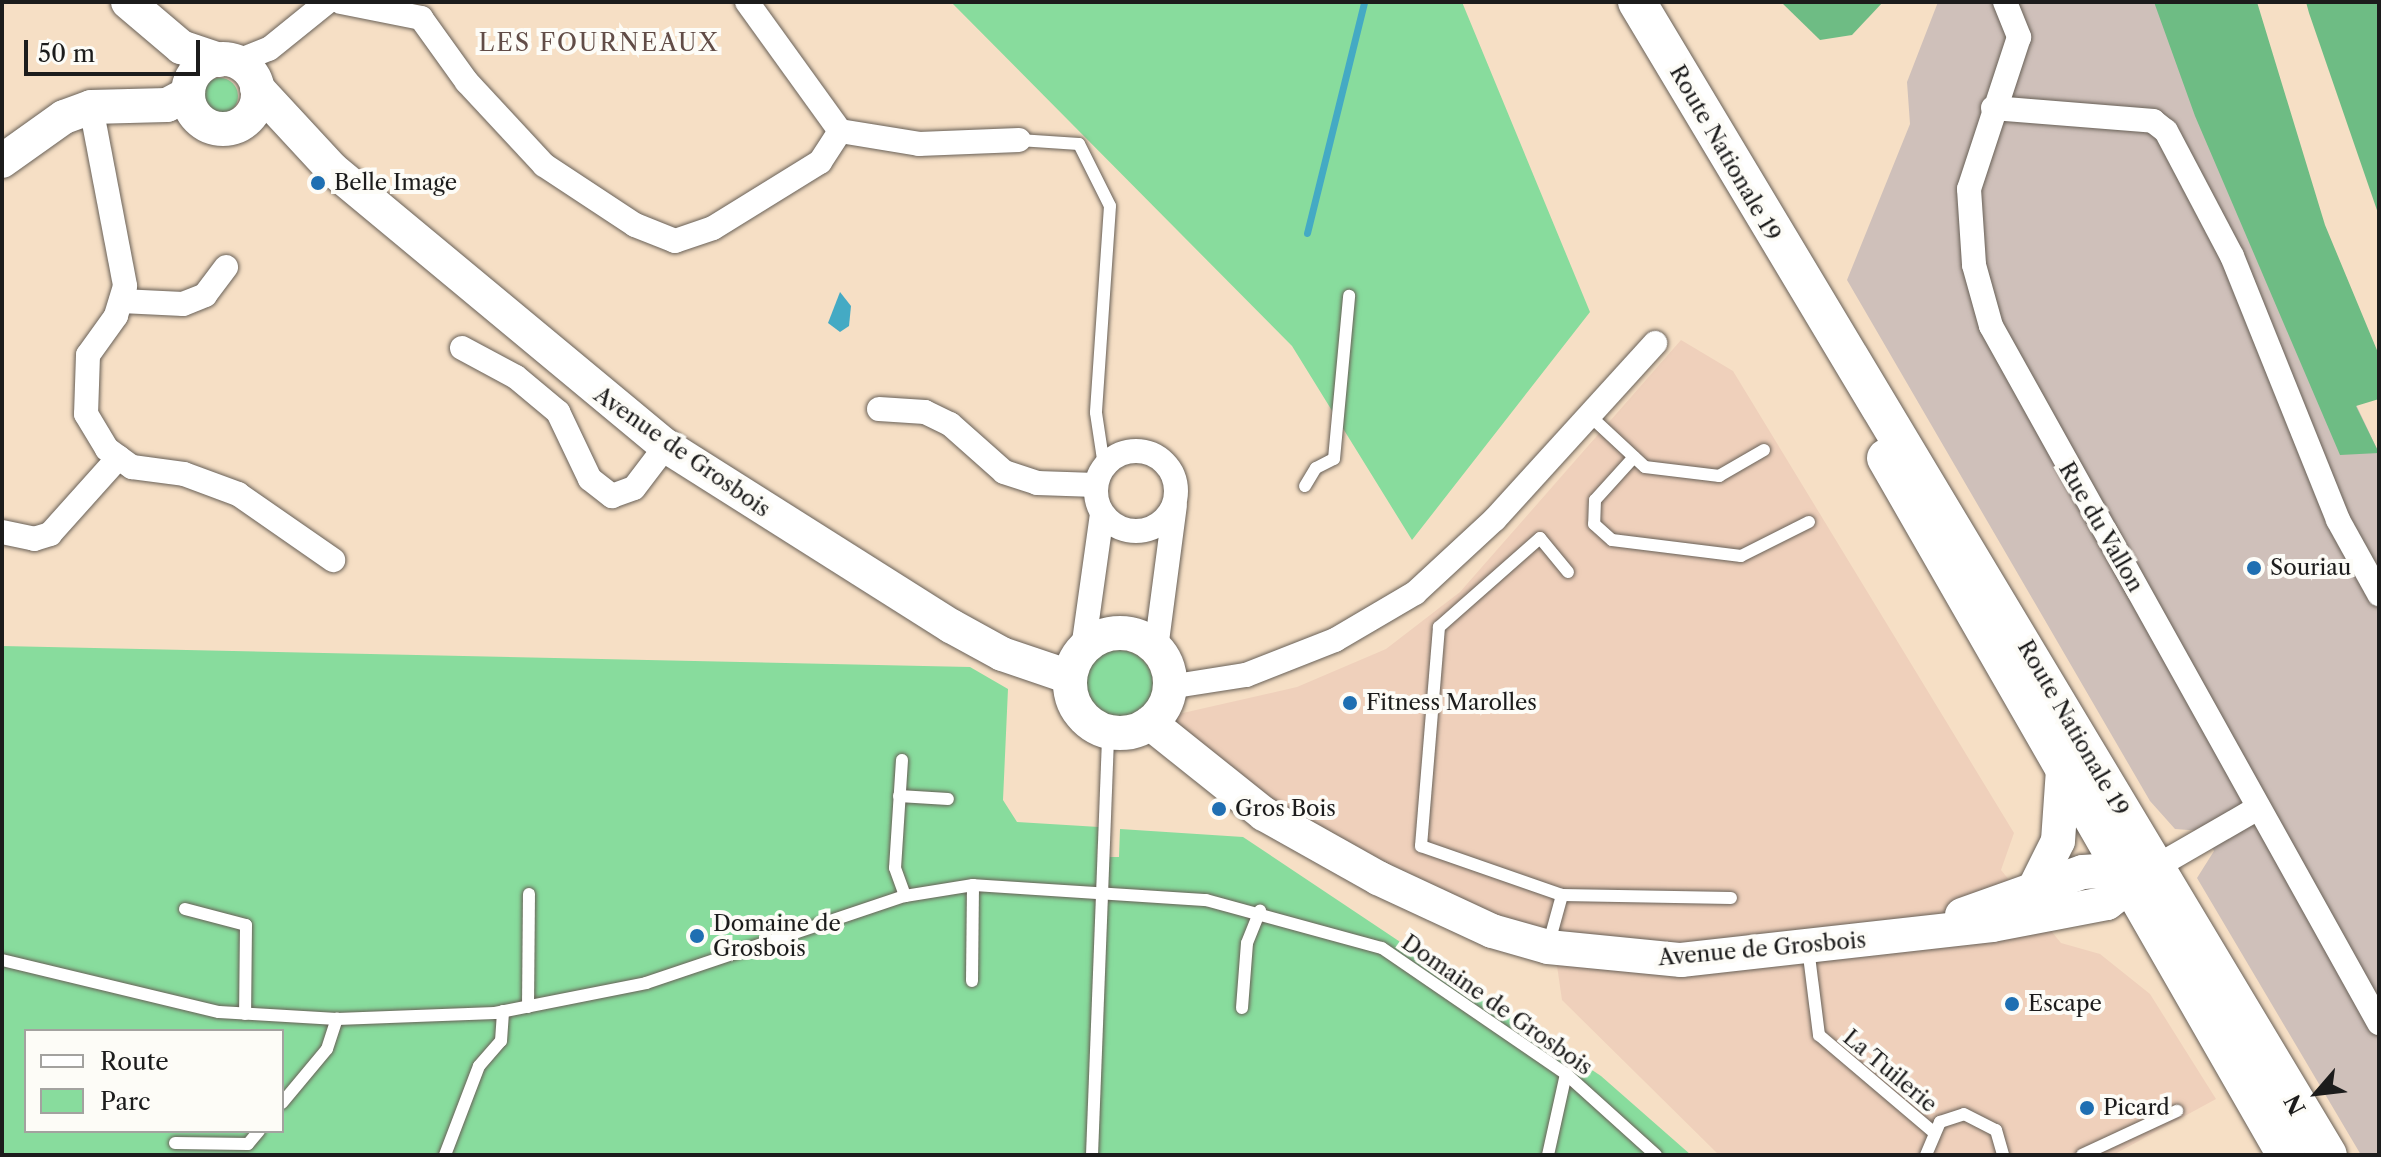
<!DOCTYPE html>
<html>
<head>
<meta charset="utf-8">
<style>
	body { margin:0 }
	#map { position:relative; width:2381px; height:1157px; overflow:hidden; background:#f6dfc5; font-family:"Libre Caslon Text",serif }
	div>[style] { position:absolute }
	[style*='--x'] { left:calc(var(--x)*1px); top:calc(var(--y)*1px); width:calc(var(--w)*1px); rotate:calc(var(--a)*1deg) }
	.built>* { inset:0; background:#efd0bb }
	.industrial>* { inset:0; background:#cfc0ba }
	.green>* { inset:0; background:#88dc9d }
	.round { border-radius:50% }
	.forest>* { inset:0; background:#6ebc84 }
	.water>* { inset:0; background:#44aac4 }
	.stream>* { height:7px; margin:-3.5px; padding:0 3.5px; transform-origin:3.5px; border-radius:3.5px; background:#44aac4 }
	.roads { filter:drop-shadow(0 0 2px #686057) drop-shadow(0 0 2px #686057) }
	.lane>* { height:12px; margin:-6px; padding:0 6px; transform-origin:6px; border-radius:6px; background:#fff }
	.street>* { height:24px; margin:-12px; padding:0 12px; transform-origin:12px; border-radius:12px; background:#fff }
	.street>.ring { margin:-12px; padding:0; box-sizing:content-box; background:none; border:24px solid #fff; border-radius:50% }
	.secondary>* { height:34px; margin:-17px; padding:0 17px; transform-origin:17px; border-radius:17px; background:#fff }
	.secondary>.ring { margin:-17px; padding:0; box-sizing:content-box; background:none; border:34px solid #fff; border-radius:50% }
	.primary>* { height:38px; margin:-19px; padding:0 19px; transform-origin:19px; border-radius:19px; background:#fff }
	.dots>* { width:22px; height:22px; translate:-50% -50%; box-sizing:border-box; border:4px solid #fdfcf7; border-radius:50% }
	span { translate:-50% -50%; white-space:nowrap; text-align:center; line-height:1.15; -webkit-text-stroke:8px #fdfcf7; paint-order:stroke }
	.street-label { font-size:22px; color:#1c1c1c }
	.poi-label { font-size:22px; color:#1c1c1c }
	.left { translate:0 -50%; text-align:left }
	.neighbourhood-label { font-size:24px; color:#614c47; letter-spacing:2px }
	.frame { position:absolute; inset:0; border:4px solid #1c1c1c; pointer-events:none }
	.legend { position:absolute; left:24px; top:1029px; width:260px; height:104px; box-sizing:border-box; background:#fdfcf7; border:2px solid #a3a29f; margin:0; padding:10px 14px; list-style:none; font-size:24px; color:#1c1c1c }
	.legend li { display:flex; align-items:center; gap:16px; height:40px }
	.legend b { width:40px; border:2px solid #a3a29f }
	.north { position:absolute; left:2277px; top:1053px; width:80px; height:80px; -webkit-text-stroke:6px #fdfcf7; paint-order:stroke; rotate:242deg; font-size:22px; font-weight:700; line-height:32px; text-align:center; color:#1c1c1c }
	.north::after { content:''; display:block; margin:auto; width:28px; height:36px; background:#1c1c1c; clip-path:polygon(50% 0,100% 100%,50% 72%,0 100%) }
	.scale { position:absolute; left:24px; top:40px; width:176px; height:36px; box-sizing:border-box; border:4px solid #1c1c1c; border-top:0; padding-left:10px; font-size:24px; line-height:28px; white-space:nowrap; color:#1c1c1c; -webkit-text-stroke:6px #fdfcf7; paint-order:stroke }
</style>
</head>
<body>
<div id="map">
	<div class="built">
		<i style="clip-path:polygon(1681px 340px,1733px 371px,2014px 833px,2001px 870px,2061px 943px,2100px 954px,2150px 994px,2216px 1099px,2113px 1155px,1719px 1155px,1562px 1000px,1552px 932px,1454px 904px,1236px 778px,1174px 729px,1174px 715px,1297px 687px,1386px 649px,1460px 592px)"></i>
	</div>
	<div class="industrial">
		<i style="clip-path:polygon(1938px 2px,2180px 2px,2261px 204px,2379px 453px,2379px 1155px,2361px 1155px,2197px 878px,2214px 851px,2202px 831px,2175px 829px,2150px 801px,1847px 280px,1910px 124px,1907px 82px)"></i>
	</div>
	<div class="green">
		<i style="clip-path:polygon(951px 2px,1462px 2px,1590px 312px,1412px 540px,1292px 346px)"></i>
		<i class="round" style="left:202px;top:78px;width:36px;height:36px"></i>
		<i style="clip-path:polygon(evenodd,2px 646px,970px 667px,1008px 689px,1003px 800px,1017px 822px,1099px 827px,1097px 856px,1107px 857px,1119px 857px,1120px 829px,1243px 837px,1601px 1076px,1691px 1155px,2px 1155px,2px 646px,26px 1031px,282px 1031px,282px 1131px,26px 1131px,26px 1031px)"></i>
		<i class="round" style="left:1085px;top:650px;width:68px;height:68px"></i>
	</div>
	<div class="forest">
		<i style="clip-path:polygon(1781px 2px,1883px 2px,1852px 35px,1820px 40px)"></i>
		<i style="clip-path:polygon(2154px 2px,2257px 2px,2325px 225px,2379px 355px,2379px 399px,2356px 406px,2379px 453px,2340px 455px,2195px 116px)"></i>
		<i style="clip-path:polygon(2306px 2px,2379px 2px,2379px 216px,2309px 13px)"></i>
	</div>
	<div class="water">
		<i style="clip-path:polygon(840px 292px,851px 306px,849px 326px,840px 332px,828px 323px)"></i>
	</div>
	<div class="stream">
		<i style="--x:1307;--y:233;--w:238;--a:-76.1"></i>
	</div>
	<div class="roads">
		<div class="lane">
			<i style="--x:1019;--y:140;--w:60;--a:3.8"></i>
			<i style="--x:1079;--y:144;--w:69;--a:63.4"></i>
			<i style="--x:1110;--y:206;--w:207;--a:93.9"></i>
			<i style="--x:1096;--y:413;--w:54;--a:81.4"></i>
			<i style="--x:1589;--y:415;--w:76;--a:42.9"></i>
			<i style="--x:1645;--y:467;--w:75;--a:6.9"></i>
			<i style="--x:1719;--y:476;--w:52;--a:-30"></i>
			<i style="--x:1634;--y:457;--w:58;--a:132.2"></i>
			<i style="--x:1595;--y:500;--w:24;--a:92"></i>
			<i style="--x:1594;--y:524;--w:24;--a:42"></i>
			<i style="--x:1612;--y:540;--w:130;--a:7.1"></i>
			<i style="--x:1741;--y:556;--w:76;--a:-26.6"></i>
			<i style="--x:1305;--y:486;--w:21;--a:-59"></i>
			<i style="--x:1316;--y:468;--w:20;--a:-27"></i>
			<i style="--x:1334;--y:459;--w:164;--a:-84.7"></i>
			<i style="--x:1568;--y:572;--w:44;--a:-129.5"></i>
			<i style="--x:1540;--y:538;--w:135;--a:138.6"></i>
			<i style="--x:1439;--y:627;--w:220;--a:94.7"></i>
			<i style="--x:1421;--y:846;--w:149;--a:19.2"></i>
			<i style="--x:1562;--y:895;--w:169;--a:1"></i>
			<i style="--x:902;--y:760;--w:108;--a:93.7"></i>
			<i style="--x:895;--y:868;--w:30;--a:70"></i>
			<i style="--x:899;--y:796;--w:49;--a:3.5"></i>
			<i style="--x:185;--y:909;--w:63;--a:14.7"></i>
			<i style="--x:246;--y:925;--w:89;--a:90.6"></i>
			<i style="--x:1548;--y:946;--w:53;--a:-74.6"></i>
			<i style="--x:1808;--y:948;--w:88;--a:82.8"></i>
			<i style="--x:1819;--y:1035;--w:148;--a:40.3"></i>
			<i style="--x:2;--y:960;--w:223;--a:13.5"></i>
			<i style="--x:219;--y:1012;--w:118;--a:3.4"></i>
			<i style="--x:337;--y:1019;--w:158;--a:-2.2"></i>
			<i style="--x:495;--y:1013;--w:154;--a:-11.2"></i>
			<i style="--x:646;--y:983;--w:273;--a:-18.6"></i>
			<i style="--x:905;--y:896;--w:69;--a:-9.2"></i>
			<i style="--x:973;--y:885;--w:233;--a:3.7"></i>
			<i style="--x:1206;--y:900;--w:182;--a:15.3"></i>
			<i style="--x:1382;--y:948;--w:223;--a:34.4"></i>
			<i style="--x:1566;--y:1074;--w:121;--a:42"></i>
			<i style="--x:972;--y:981;--w:96;--a:-89.4"></i>
			<i style="--x:528;--y:1007;--w:113;--a:-89.5"></i>
			<i style="--x:1242;--y:1008;--w:65;--a:-85.6"></i>
			<i style="--x:1247;--y:943;--w:35;--a:-68"></i>
			<i style="--x:282;--y:1103;--w:70;--a:-50.2"></i>
			<i style="--x:327;--y:1049;--w:32;--a:-72"></i>
			<i style="--x:175;--y:1143;--w:73;--a:0.8"></i>
			<i style="--x:248;--y:1144;--w:17;--a:-50"></i>
			<i style="--x:445;--y:1155;--w:95;--a:-69.1"></i>
			<i style="--x:479;--y:1066;--w:33;--a:-49"></i>
			<i style="--x:501;--y:1041;--w:30;--a:-86"></i>
			<i style="--x:1092;--y:1155;--w:423;--a:-87.8"></i>
			<i style="--x:1548;--y:1155;--w:83;--a:-77.5"></i>
			<i style="--x:1926;--y:1155;--w:36;--a:-67"></i>
			<i style="--x:1940;--y:1122;--w:25;--a:-18"></i>
			<i style="--x:1964;--y:1114;--w:36;--a:27"></i>
			<i style="--x:1996;--y:1130;--w:26;--a:74"></i>
			<i style="--x:2082;--y:1155;--w:105;--a:-24.9"></i>
		</div>
		<div class="street">
			<i style="--x:341;--y:2;--w:82;--a:11.3"></i>
			<i style="--x:421;--y:18;--w:79;--a:54.3"></i>
			<i style="--x:467;--y:82;--w:113;--a:47.1"></i>
			<i style="--x:544;--y:165;--w:109;--a:33.4"></i>
			<i style="--x:635;--y:225;--w:43;--a:21.8"></i>
			<i style="--x:675;--y:241;--w:40;--a:-18.9"></i>
			<i style="--x:713;--y:228;--w:126;--a:-31.7"></i>
			<i style="--x:820;--y:162;--w:37;--a:-57"></i>
			<i style="--x:840;--y:131;--w:159;--a:-125.8"></i>
			<i style="--x:2005;--y:2;--w:38;--a:68"></i>
			<i style="--x:2019;--y:37;--w:160;--a:108.2"></i>
			<i style="--x:1969;--y:189;--w:76;--a:86.2"></i>
			<i style="--x:1974;--y:265;--w:63;--a:74.4"></i>
			<i style="--x:1991;--y:326;--w:798;--a:60.9"></i>
			<i style="--x:236;--y:62;--w:35;--a:-22"></i>
			<i style="--x:269;--y:49;--w:75;--a:-39"></i>
			<i style="--x:91;--y:107;--w:182;--a:79.2"></i>
			<i style="--x:125;--y:286;--w:31;--a:107"></i>
			<i style="--x:116;--y:316;--w:48;--a:125.7"></i>
			<i style="--x:88;--y:355;--w:59;--a:91.9"></i>
			<i style="--x:86;--y:414;--w:41;--a:59"></i>
			<i style="--x:107;--y:449;--w:31;--a:36"></i>
			<i style="--x:132;--y:467;--w:52;--a:7.7"></i>
			<i style="--x:184;--y:474;--w:58;--a:20.3"></i>
			<i style="--x:238;--y:494;--w:116;--a:34.8"></i>
			<i style="--x:1993;--y:108;--w:161;--a:4.6"></i>
			<i style="--x:2153;--y:121;--w:16;--a:38"></i>
			<i style="--x:2166;--y:131;--w:141;--a:62.2"></i>
			<i style="--x:2232;--y:256;--w:284;--a:68.1"></i>
			<i style="--x:2338;--y:520;--w:85;--a:61"></i>
			<i style="--x:840;--y:131;--w:80;--a:9.3"></i>
			<i style="--x:919;--y:144;--w:100;--a:-2.3"></i>
			<i style="--x:121;--y:301;--w:62;--a:2.8"></i>
			<i style="--x:183;--y:304;--w:24;--a:-22"></i>
			<i style="--x:205;--y:295;--w:35;--a:-53"></i>
			<i style="--x:462;--y:348;--w:61;--a:28.2"></i>
			<i style="--x:516;--y:377;--w:55;--a:39.8"></i>
			<i style="--x:558;--y:412;--w:74;--a:64.5"></i>
			<i style="--x:590;--y:479;--w:28;--a:38"></i>
			<i style="--x:612;--y:496;--w:23;--a:-20"></i>
			<i style="--x:634;--y:488;--w:53;--a:-52.7"></i>
			<i style="--x:879;--y:409;--w:46;--a:3.7"></i>
			<i style="--x:925;--y:412;--w:28;--a:26"></i>
			<i style="--x:950;--y:424;--w:72;--a:41.6"></i>
			<i style="--x:1004;--y:472;--w:35;--a:18"></i>
			<i style="--x:1037;--y:483;--w:59;--a:1.9"></i>
			<i class="ring" style="left:1096px;top:451px;width:56px;height:56px"></i>
			<i style="--x:2;--y:532;--w:33;--a:12"></i>
			<i style="--x:34;--y:539;--w:17;--a:-17"></i>
			<i style="--x:50;--y:534;--w:103;--a:-48.1"></i>
			<i style="--x:1083;--y:649;--w:137;--a:-82"></i>
			<i style="--x:1156;--y:649;--w:145;--a:-82.5"></i>
			<i style="--x:1169;--y:687;--w:78;--a:-8.9"></i>
			<i style="--x:1246;--y:675;--w:96;--a:-21.5"></i>
			<i style="--x:1335;--y:640;--w:93;--a:-30.4"></i>
			<i style="--x:1415;--y:593;--w:109;--a:-42.8"></i>
			<i style="--x:1495;--y:519;--w:238;--a:-47.7"></i>
			<i style="--x:2154;--y:868;--w:118;--a:-30"></i>
		</div>
		<div class="secondary">
			<i style="--x:128;--y:2;--w:70;--a:40.3"></i>
			<i style="--x:181;--y:47;--w:40;--a:18.9"></i>
			<i class="ring" style="left:188px;top:59px;width:36px;height:36px"></i>
			<i style="--x:257;--y:88;--w:110;--a:47.2"></i>
			<i style="--x:332;--y:169;--w:434;--a:39.7"></i>
			<i style="--x:666;--y:446;--w:337;--a:32.3"></i>
			<i style="--x:951;--y:626;--w:58;--a:28.8"></i>
			<i style="--x:1002;--y:654;--w:72;--a:18.7"></i>
			<i style="--x:2;--y:161;--w:76;--a:-35.4"></i>
			<i style="--x:64;--y:117;--w:29;--a:-20"></i>
			<i style="--x:91;--y:107;--w:76;--a:-1.5"></i>
			<i style="--x:167;--y:105;--w:24;--a:-28"></i>
			<i class="ring" style="left:1070px;top:633px;width:66px;height:66px"></i>
			<i style="--x:1150;--y:723;--w:146;--a:38.6"></i>
			<i style="--x:1264;--y:814;--w:131;--a:29.3"></i>
			<i style="--x:1378;--y:878;--w:126;--a:24.9"></i>
			<i style="--x:1492;--y:931;--w:58;--a:15.9"></i>
			<i style="--x:1548;--y:947;--w:134;--a:5.6"></i>
			<i style="--x:1681;--y:960;--w:313;--a:-6.4"></i>
			<i style="--x:1992;--y:925;--w:117;--a:-10.8"></i>
			<i style="--x:2107;--y:903;--w:58;--a:-37.3"></i>
			<i style="--x:2035;--y:887;--w:51;--a:-63.4"></i>
			<i style="--x:2058;--y:841;--w:72;--a:-86"></i>
			<i style="--x:1962;--y:915;--w:128;--a:-19.6"></i>
			<i style="--x:2083;--y:872;--w:62;--a:-3.7"></i>
		</div>
		<div class="primary">
			<i style="--x:1637;--y:2;--w:1344;--a:59.07"></i>
			<i style="--x:1886;--y:458;--w:804;--a:60.15"></i>
		</div>
	</div>
	<div class="dots">
		<i style="left:318px;top:183px;background:#1f6fb2"></i>
		<i style="left:2254px;top:568px;background:#1f6fb2"></i>
		<i style="left:1350px;top:703px;background:#1f6fb2"></i>
		<i style="left:1219px;top:809px;background:#1f6fb2"></i>
		<i style="left:697px;top:936px;background:#1f6fb2"></i>
		<i style="left:2012px;top:1004px;background:#1f6fb2"></i>
		<i style="left:2087px;top:1108px;background:#1f6fb2"></i>
	</div>
	<div class="street-label">
		<span style="left:1725px;top:153px;rotate:60deg">Route Nationale 19</span>
		<span style="left:682px;top:452px;rotate:35deg">Avenue de Grosbois</span>
		<span style="left:2101px;top:527px;rotate:60deg">Rue du Vallon</span>
		<span style="left:2073px;top:728px;rotate:60deg">Route Nationale 19</span>
		<span style="left:1762px;top:949px;rotate:-5deg">Avenue de Grosbois</span>
		<span style="left:1497px;top:1005px;rotate:35deg">Domaine de Grosbois</span>
		<span style="left:1890px;top:1071px;rotate:40deg">La Tuilerie</span>
	</div>
	<div class="poi-label">
		<span class="left" style="left:334px;top:183px">Belle Image</span>
		<span class="left" style="left:2270px;top:568px">Souriau</span>
		<span class="left" style="left:1366px;top:703px">Fitness Marolles</span>
		<span class="left" style="left:1235px;top:809px">Gros Bois</span>
		<span class="left" style="left:713px;top:936px">Domaine de<br>Grosbois</span>
		<span class="left" style="left:2028px;top:1004px">Escape</span>
		<span class="left" style="left:2103px;top:1108px">Picard</span>
	</div>
	<div class="neighbourhood-label">
		<span style="left:599px;top:43px">LES FOURNEAUX</span>
	</div>
	<div class="frame"></div>
	<ul class="legend">
	<li><b style="height:10px;background:#fff"></b>Route</li>
	<li><b style="height:22px;background:#88dc9d"></b>Parc</li>
	</ul>
	<div class="north">N</div>
	<div class="scale">50 m</div>
</div>
</body>
</html>
